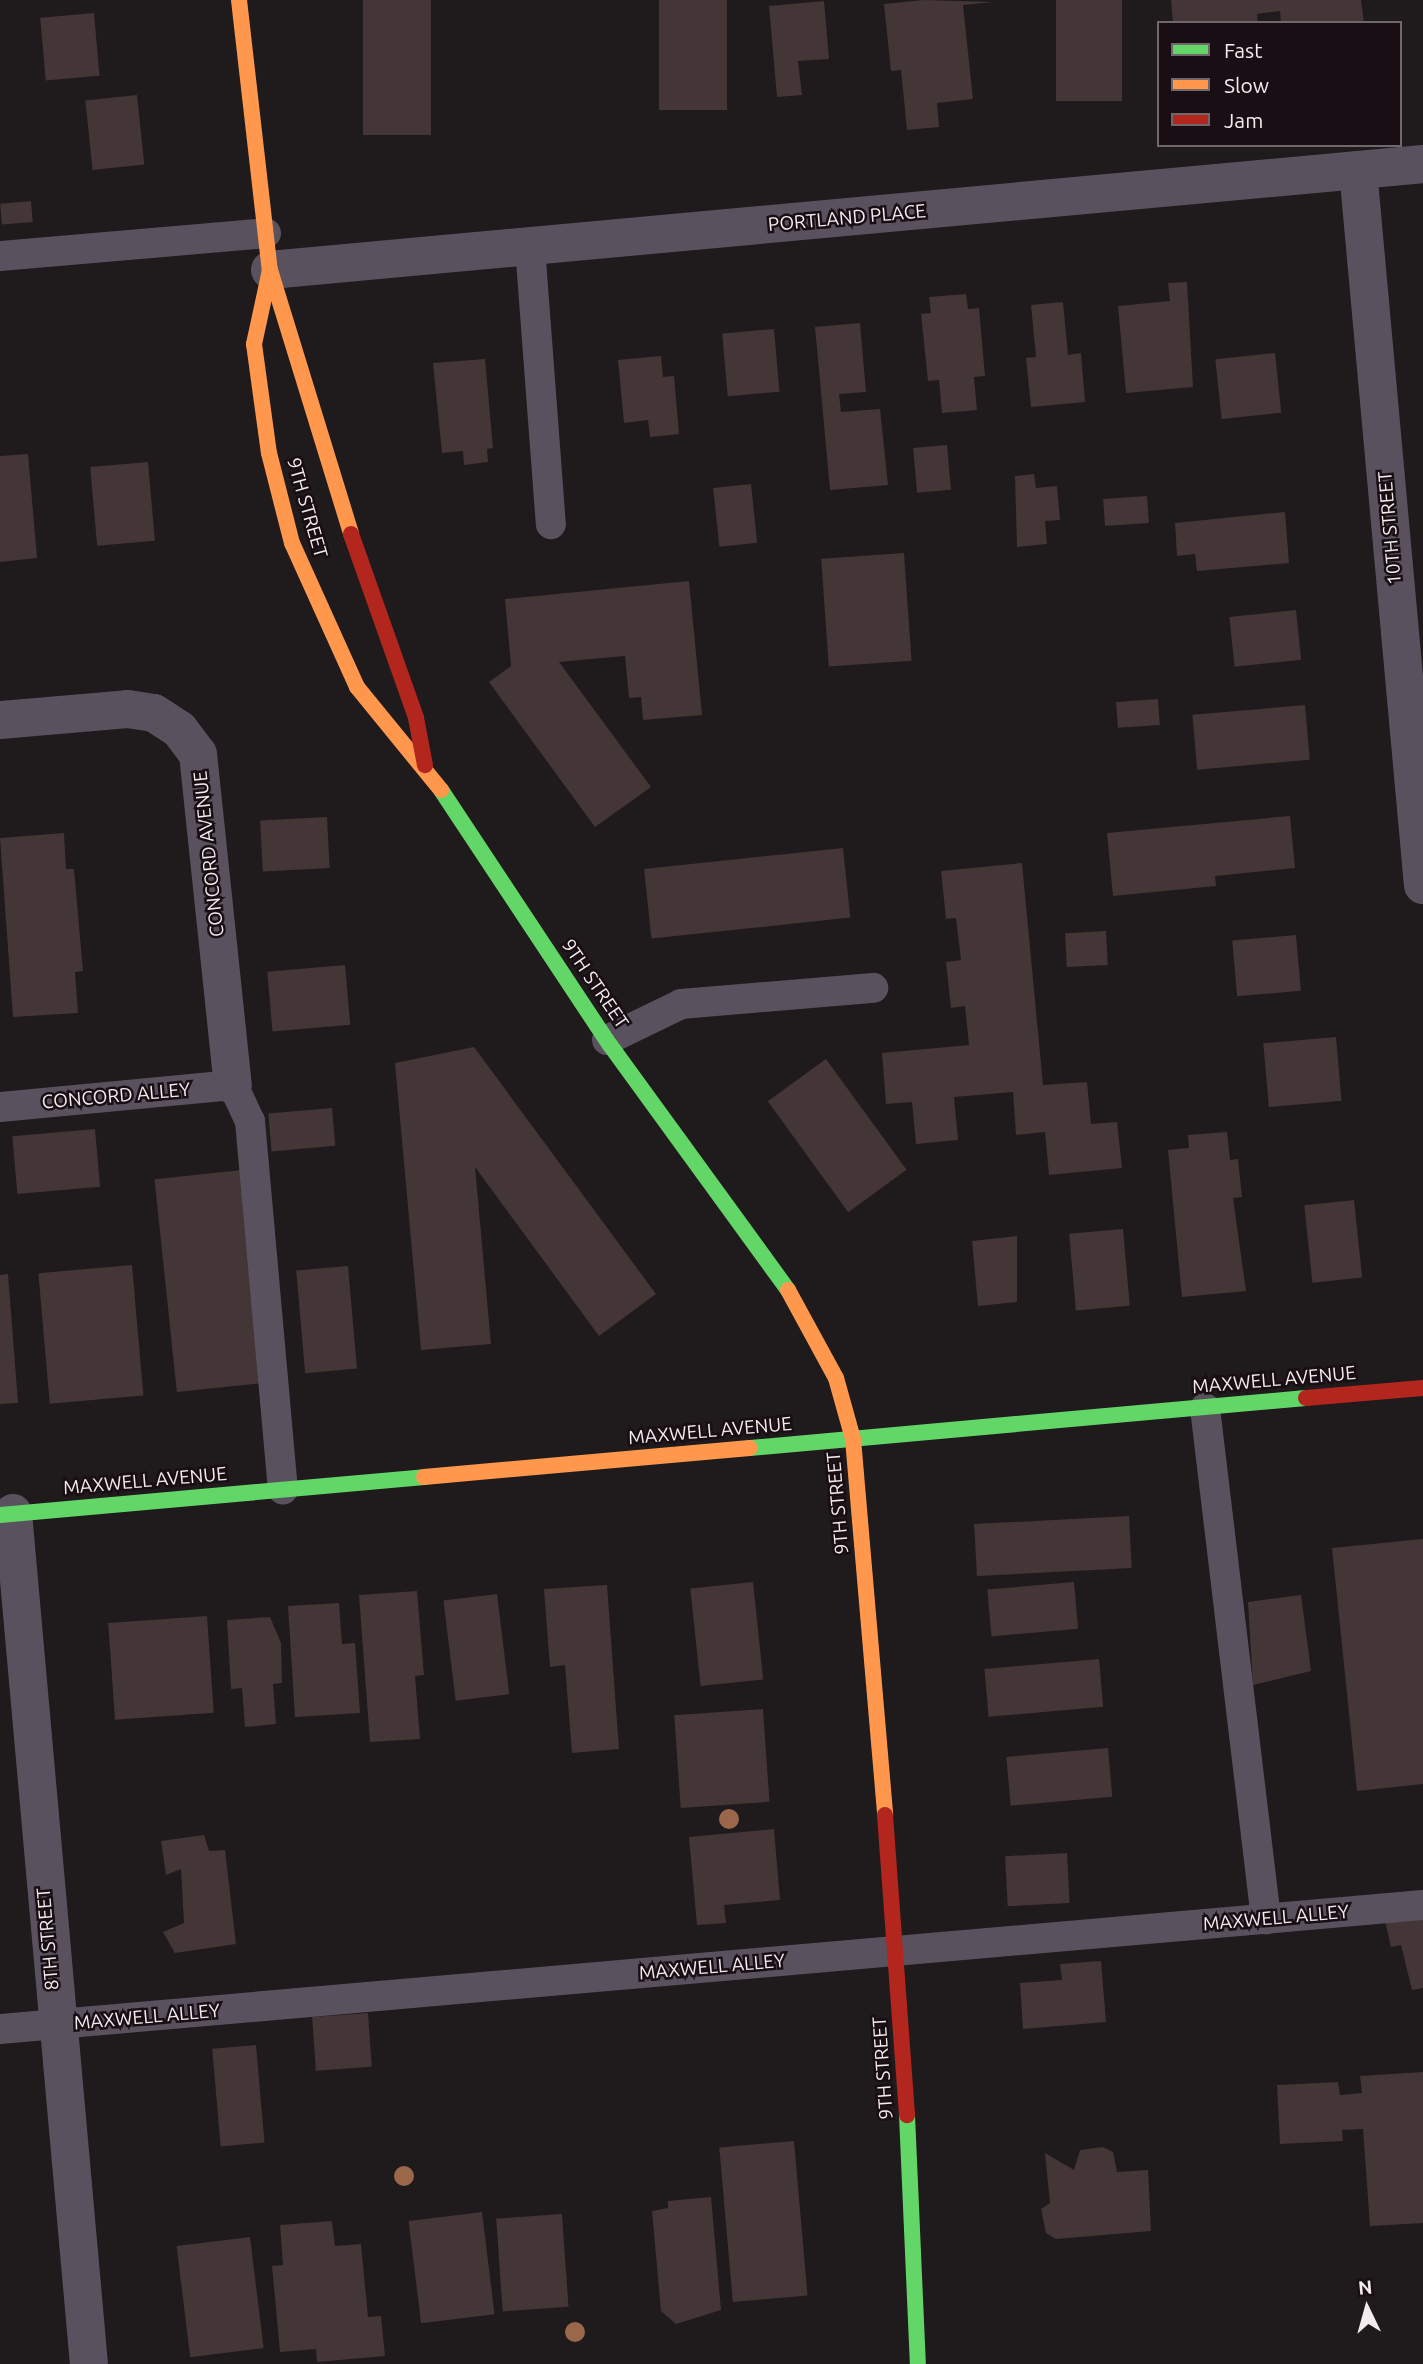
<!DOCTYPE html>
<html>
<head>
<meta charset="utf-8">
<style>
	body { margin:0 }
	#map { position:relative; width:1423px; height:2364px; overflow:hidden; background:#1f1a1c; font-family:Ubuntu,sans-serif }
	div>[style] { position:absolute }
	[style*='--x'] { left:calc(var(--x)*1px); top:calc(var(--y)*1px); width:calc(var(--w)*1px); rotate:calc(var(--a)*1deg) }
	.building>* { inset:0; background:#443536; transform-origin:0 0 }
	.lane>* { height:30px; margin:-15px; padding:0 15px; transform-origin:15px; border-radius:15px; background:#59515d }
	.street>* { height:38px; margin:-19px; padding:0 19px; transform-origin:19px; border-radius:19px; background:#59515d }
	.fast>* { height:16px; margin:-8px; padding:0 8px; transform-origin:8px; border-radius:8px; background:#63d668 }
	.slow>* { height:16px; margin:-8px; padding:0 8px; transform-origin:8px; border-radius:8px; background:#ff974d }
	.jam>* { height:16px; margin:-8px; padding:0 8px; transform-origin:8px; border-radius:8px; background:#b3261e }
	.trees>* { width:20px; height:20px; margin:-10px; border-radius:50%; background:#9a674b }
	span { translate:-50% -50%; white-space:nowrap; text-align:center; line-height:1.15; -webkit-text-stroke:5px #180e13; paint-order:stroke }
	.street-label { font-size:19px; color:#f3ecef }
	.legend { position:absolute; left:1157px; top:21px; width:245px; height:126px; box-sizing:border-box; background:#180e13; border:2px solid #70676b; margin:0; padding:9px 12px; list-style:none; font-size:21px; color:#f3ecef }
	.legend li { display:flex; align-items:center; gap:14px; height:35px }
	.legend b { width:35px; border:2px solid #70676b }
	.north { position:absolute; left:1332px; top:2273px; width:70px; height:70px; -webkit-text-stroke:5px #180e13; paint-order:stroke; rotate:355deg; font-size:19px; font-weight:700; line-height:28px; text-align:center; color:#f3ecef }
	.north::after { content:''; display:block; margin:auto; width:24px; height:32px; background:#f3ecef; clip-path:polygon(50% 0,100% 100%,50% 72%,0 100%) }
</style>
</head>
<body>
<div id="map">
	<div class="building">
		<i style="left:363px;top:0;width:68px;height:135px"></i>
		<i style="left:659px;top:0;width:68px;height:110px"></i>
		<i style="clip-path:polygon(924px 0,994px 2px,963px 5px,973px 99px,937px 103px,939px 127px,907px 130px,901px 70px,891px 71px,884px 4px)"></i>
		<i style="left:1056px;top:0;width:66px;height:101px"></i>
		<i style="clip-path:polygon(1171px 0,1361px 0,1364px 23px,1281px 23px,1280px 11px,1257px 14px,1258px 23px,1173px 23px)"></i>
		<i style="clip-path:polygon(824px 1px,829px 59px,798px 61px,802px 95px,777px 97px,769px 6px)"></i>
		<i style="left:94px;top:13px;width:63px;height:54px;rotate:85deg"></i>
		<i style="left:137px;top:95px;width:70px;height:52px;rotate:84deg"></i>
		<i style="left:31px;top:201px;width:21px;height:31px;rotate:85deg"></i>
		<i style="clip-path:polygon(1187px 282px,1193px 387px,1126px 393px,1118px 306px,1170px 301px,1168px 283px)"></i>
		<i style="clip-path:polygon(966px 294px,968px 309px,979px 308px,985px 376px,974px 377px,977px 410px,942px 413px,939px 380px,928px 381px,921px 314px,931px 313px,929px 297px)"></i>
		<i style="clip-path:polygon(1063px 302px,1068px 355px,1081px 353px,1085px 402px,1031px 407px,1026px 358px,1036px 357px,1031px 305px)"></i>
		<i style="clip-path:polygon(860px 323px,866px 392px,839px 394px,841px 412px,880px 409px,888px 485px,830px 490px,815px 327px)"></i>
		<i style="left:774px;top:329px;width:63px;height:52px;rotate:85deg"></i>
		<i style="left:1275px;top:353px;width:60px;height:60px;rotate:84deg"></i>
		<i style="clip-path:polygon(661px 356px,663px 377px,674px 376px,679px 434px,650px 437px,648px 420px,624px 423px,618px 360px)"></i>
		<i style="clip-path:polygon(485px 359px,493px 448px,487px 449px,488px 462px,464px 465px,463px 451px,442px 453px,433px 363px)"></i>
		<i style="left:947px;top:445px;width:45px;height:34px;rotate:85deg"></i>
		<i style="clip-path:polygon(28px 454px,37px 558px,0 562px,0 456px)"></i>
		<i style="left:148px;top:462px;width:79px;height:58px;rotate:85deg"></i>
		<i style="clip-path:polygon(1034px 474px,1036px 488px,1057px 486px,1060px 520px,1045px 521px,1047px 544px,1017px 547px,1015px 476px)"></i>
		<i style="left:751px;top:484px;width:59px;height:38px;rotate:84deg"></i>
		<i style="left:1147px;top:496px;width:27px;height:44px;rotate:86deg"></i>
		<i style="clip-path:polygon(1285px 512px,1289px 563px,1197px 571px,1195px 554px,1177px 556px,1175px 523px)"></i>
		<i style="left:904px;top:553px;width:108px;height:83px;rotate:86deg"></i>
		<i style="clip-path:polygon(689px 581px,702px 715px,643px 720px,641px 697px,629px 698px,625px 656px,559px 662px,651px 787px,595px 827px,489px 682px,511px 666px,505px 599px)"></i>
		<i style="left:1296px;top:610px;width:50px;height:67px;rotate:84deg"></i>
		<i style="left:1158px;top:699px;width:26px;height:42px;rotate:86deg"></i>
		<i style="left:1305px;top:705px;width:55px;height:113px;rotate:85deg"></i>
		<i style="clip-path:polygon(1290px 816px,1295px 868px,1215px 876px,1216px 886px,1113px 896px,1107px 833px)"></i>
		<i style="left:327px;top:817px;width:51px;height:67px;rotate:87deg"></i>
		<i style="clip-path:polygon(64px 833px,66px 869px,74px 869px,83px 971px,75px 972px,78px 1013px,13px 1017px,0 838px)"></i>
		<i style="left:843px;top:848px;width:70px;height:200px;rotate:84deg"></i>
		<i style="clip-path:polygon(1022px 863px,1043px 1085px,1087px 1082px,1091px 1124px,1117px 1122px,1122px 1168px,1049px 1175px,1045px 1132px,1016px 1135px,1013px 1092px,954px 1097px,958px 1140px,916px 1144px,912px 1102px,886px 1104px,882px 1053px,969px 1045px,965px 1006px,951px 1008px,946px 962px,961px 960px,956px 918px,946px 919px,941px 871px)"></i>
		<i style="left:1106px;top:931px;width:34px;height:41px;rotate:87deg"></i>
		<i style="left:1296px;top:935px;width:56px;height:64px;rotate:85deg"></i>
		<i style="left:345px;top:965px;width:60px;height:78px;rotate:85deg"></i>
		<i style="left:1336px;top:1037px;width:64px;height:73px;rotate:85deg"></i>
		<i style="clip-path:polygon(474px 1047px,656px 1294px,599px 1336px,475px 1167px,491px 1344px,421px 1350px,395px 1063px)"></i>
		<i style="left:826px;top:1059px;width:137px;height:72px;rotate:54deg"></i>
		<i style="left:332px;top:1108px;width:38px;height:64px;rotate:85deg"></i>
		<i style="left:95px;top:1129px;width:58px;height:83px;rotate:85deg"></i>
		<i style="clip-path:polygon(1227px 1132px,1230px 1160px,1238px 1159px,1242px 1197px,1233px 1198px,1246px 1291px,1182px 1297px,1168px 1150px,1189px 1148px,1188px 1135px)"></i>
		<i style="left:242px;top:1170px;width:214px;height:88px;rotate:84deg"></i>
		<i style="left:1354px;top:1200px;width:78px;height:50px;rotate:84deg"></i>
		<i style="left:1123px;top:1229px;width:77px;height:54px;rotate:85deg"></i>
		<i style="clip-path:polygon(1017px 1236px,1017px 1302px,978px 1306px,972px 1241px)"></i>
		<i style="left:132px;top:1265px;width:131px;height:94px;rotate:85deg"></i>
		<i style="left:348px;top:1266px;width:103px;height:52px;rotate:85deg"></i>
		<i style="clip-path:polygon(8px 1274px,18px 1403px,0 1404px,0 1275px)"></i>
		<i style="left:1129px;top:1516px;width:52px;height:155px;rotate:87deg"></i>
		<i style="clip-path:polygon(1423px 1539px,1423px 1784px,1357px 1791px,1332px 1548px)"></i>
		<i style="left:753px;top:1582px;width:98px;height:63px;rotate:84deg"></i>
		<i style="left:1074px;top:1582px;width:47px;height:87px;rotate:85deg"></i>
		<i style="clip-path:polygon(607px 1585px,619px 1749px,572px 1753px,565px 1665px,550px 1667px,544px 1589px)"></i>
		<i style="clip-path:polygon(417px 1591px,424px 1675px,415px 1676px,420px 1739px,370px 1742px,359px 1595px)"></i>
		<i style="left:497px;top:1594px;width:101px;height:54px;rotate:83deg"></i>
		<i style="clip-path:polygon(1301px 1595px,1311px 1671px,1253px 1685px,1248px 1602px)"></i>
		<i style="clip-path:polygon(339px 1603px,342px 1644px,355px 1643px,360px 1713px,295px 1717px,288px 1606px)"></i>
		<i style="left:207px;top:1616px;width:97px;height:99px;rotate:86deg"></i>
		<i style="clip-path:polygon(270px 1617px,281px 1643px,282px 1683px,273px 1684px,276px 1724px,245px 1727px,242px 1688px,231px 1689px,227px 1620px)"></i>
		<i style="left:1099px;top:1659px;width:48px;height:115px;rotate:85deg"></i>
		<i style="left:763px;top:1709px;width:93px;height:89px;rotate:86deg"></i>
		<i style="left:1108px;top:1748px;width:49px;height:102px;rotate:85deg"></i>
		<i style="clip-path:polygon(774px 1829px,780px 1900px,724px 1905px,726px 1923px,697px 1925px,689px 1837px)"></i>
		<i style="clip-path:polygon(204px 1835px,209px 1851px,225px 1850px,236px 1944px,175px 1953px,163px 1932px,184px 1923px,181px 1869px,166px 1875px,161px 1841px)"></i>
		<i style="left:1067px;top:1853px;width:50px;height:62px;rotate:87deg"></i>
		<i style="clip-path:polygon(1423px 1912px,1423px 1988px,1412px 1990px,1401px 1945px,1391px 1947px,1385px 1921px)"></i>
		<i style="clip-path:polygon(1101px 1961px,1106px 2022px,1023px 2029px,1020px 1983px,1062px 1980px,1060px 1964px)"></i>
		<i style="left:368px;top:2013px;width:54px;height:56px;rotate:86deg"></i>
		<i style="left:256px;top:2045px;width:98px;height:44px;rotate:85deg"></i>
		<i style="clip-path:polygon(1423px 2072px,1423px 2223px,1370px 2226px,1363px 2129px,1342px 2130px,1343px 2141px,1280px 2144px,1277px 2085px,1338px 2082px,1340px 2095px,1362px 2093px,1360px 2076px)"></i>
		<i style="left:794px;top:2141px;width:155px;height:75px;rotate:85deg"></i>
		<i style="clip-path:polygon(1103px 2147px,1113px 2152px,1117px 2172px,1148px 2170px,1151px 2231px,1056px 2239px,1046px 2233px,1041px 2209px,1050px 2203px,1045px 2153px,1074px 2170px,1080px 2150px)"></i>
		<i style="clip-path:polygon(711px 2197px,721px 2310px,676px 2324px,661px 2311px,652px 2211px,668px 2208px,668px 2201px)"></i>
		<i style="left:482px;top:2212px;width:103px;height:74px;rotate:83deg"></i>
		<i style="left:562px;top:2214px;width:93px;height:66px;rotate:86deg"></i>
		<i style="clip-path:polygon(332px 2221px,335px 2246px,361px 2244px,368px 2317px,381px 2316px,385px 2356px,317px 2362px,316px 2349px,280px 2352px,272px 2266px,283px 2265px,280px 2225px)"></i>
		<i style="left:250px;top:2237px;width:112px;height:74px;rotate:83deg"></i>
	</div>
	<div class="lane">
		<i style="--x:530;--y:247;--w:278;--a:85.7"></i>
		<i style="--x:0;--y:256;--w:267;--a:-4.9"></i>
		<i style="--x:607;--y:1040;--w:82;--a:-25.9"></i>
		<i style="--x:681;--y:1004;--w:193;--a:-4.8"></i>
		<i style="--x:0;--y:1107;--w:234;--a:-5.4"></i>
		<i style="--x:233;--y:1085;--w:40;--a:65"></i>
		<i style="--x:250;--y:1121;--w:370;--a:84.9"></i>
		<i style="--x:1205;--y:1408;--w:515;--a:83.19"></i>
		<i style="--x:0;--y:2029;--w:1428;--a:-4.98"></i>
	</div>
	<div class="street">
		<i style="--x:1358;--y:170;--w:718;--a:84.81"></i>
		<i style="--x:270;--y:270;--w:1158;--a:-5.25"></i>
		<i style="--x:0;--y:720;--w:128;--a:-4.9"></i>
		<i style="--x:128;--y:709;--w:26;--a:9"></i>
		<i style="--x:154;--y:713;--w:30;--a:33"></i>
		<i style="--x:179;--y:729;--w:31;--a:53"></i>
		<i style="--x:198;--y:754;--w:333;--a:84"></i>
		<i style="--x:13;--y:1513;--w:854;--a:84.9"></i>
	</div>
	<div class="fast">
		<i style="--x:441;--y:790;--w:306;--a:56.5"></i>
		<i style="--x:610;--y:1045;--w:303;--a:54"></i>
		<i style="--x:750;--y:1448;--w:558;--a:-5.14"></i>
		<i style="--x:0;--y:1515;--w:426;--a:-5.1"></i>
		<i style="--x:907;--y:2115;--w:249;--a:87.5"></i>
	</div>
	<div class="slow">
		<i style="--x:239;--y:0;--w:272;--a:83.5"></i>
		<i style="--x:270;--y:270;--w:276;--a:72.9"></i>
		<i style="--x:270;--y:270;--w:76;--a:102.2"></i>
		<i style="--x:254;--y:344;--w:110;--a:82.2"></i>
		<i style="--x:269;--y:453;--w:93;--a:75.7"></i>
		<i style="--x:292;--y:543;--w:158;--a:65.7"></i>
		<i style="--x:357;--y:687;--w:133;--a:50.8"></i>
		<i style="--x:788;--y:1290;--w:100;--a:61.4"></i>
		<i style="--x:836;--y:1378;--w:63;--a:74.4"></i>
		<i style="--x:853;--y:1439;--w:377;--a:85.1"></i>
		<i style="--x:424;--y:1477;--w:327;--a:-5.1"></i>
	</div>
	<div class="jam">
		<i style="--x:351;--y:534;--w:195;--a:70.5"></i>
		<i style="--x:416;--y:718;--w:48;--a:79.2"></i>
		<i style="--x:1306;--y:1398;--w:117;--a:-4.9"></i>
		<i style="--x:885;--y:1815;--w:301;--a:85.8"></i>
	</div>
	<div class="trees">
		<i style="left:729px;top:1819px"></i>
		<i style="left:404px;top:2176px"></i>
		<i style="left:575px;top:2332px"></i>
	</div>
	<div class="street-label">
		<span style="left:847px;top:218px;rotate:-5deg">PORTLAND PLACE</span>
		<span style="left:307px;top:508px;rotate:74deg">9TH STREET</span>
		<span style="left:1390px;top:528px;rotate:-95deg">10TH STREET</span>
		<span style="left:209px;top:854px;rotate:-96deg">CONCORD AVENUE</span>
		<span style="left:595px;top:984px;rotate:56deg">9TH STREET</span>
		<span style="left:116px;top:1096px;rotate:-5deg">CONCORD ALLEY</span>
		<span style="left:1274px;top:1380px;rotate:-5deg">MAXWELL AVENUE</span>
		<span style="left:710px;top:1431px;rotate:-5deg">MAXWELL AVENUE</span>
		<span style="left:145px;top:1481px;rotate:-5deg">MAXWELL AVENUE</span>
		<span style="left:838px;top:1503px;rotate:-95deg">9TH STREET</span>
		<span style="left:1276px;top:1918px;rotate:-5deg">MAXWELL ALLEY</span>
		<span style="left:48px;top:1939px;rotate:-95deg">8TH STREET</span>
		<span style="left:712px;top:1967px;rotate:-5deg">MAXWELL ALLEY</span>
		<span style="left:147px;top:2017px;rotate:-5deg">MAXWELL ALLEY</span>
		<span style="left:883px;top:2068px;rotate:-94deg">9TH STREET</span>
	</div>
	<ul class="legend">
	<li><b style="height:9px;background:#63d668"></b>Fast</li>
	<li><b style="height:9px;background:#ff974d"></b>Slow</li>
	<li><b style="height:9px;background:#b3261e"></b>Jam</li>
	</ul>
	<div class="north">N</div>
</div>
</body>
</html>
